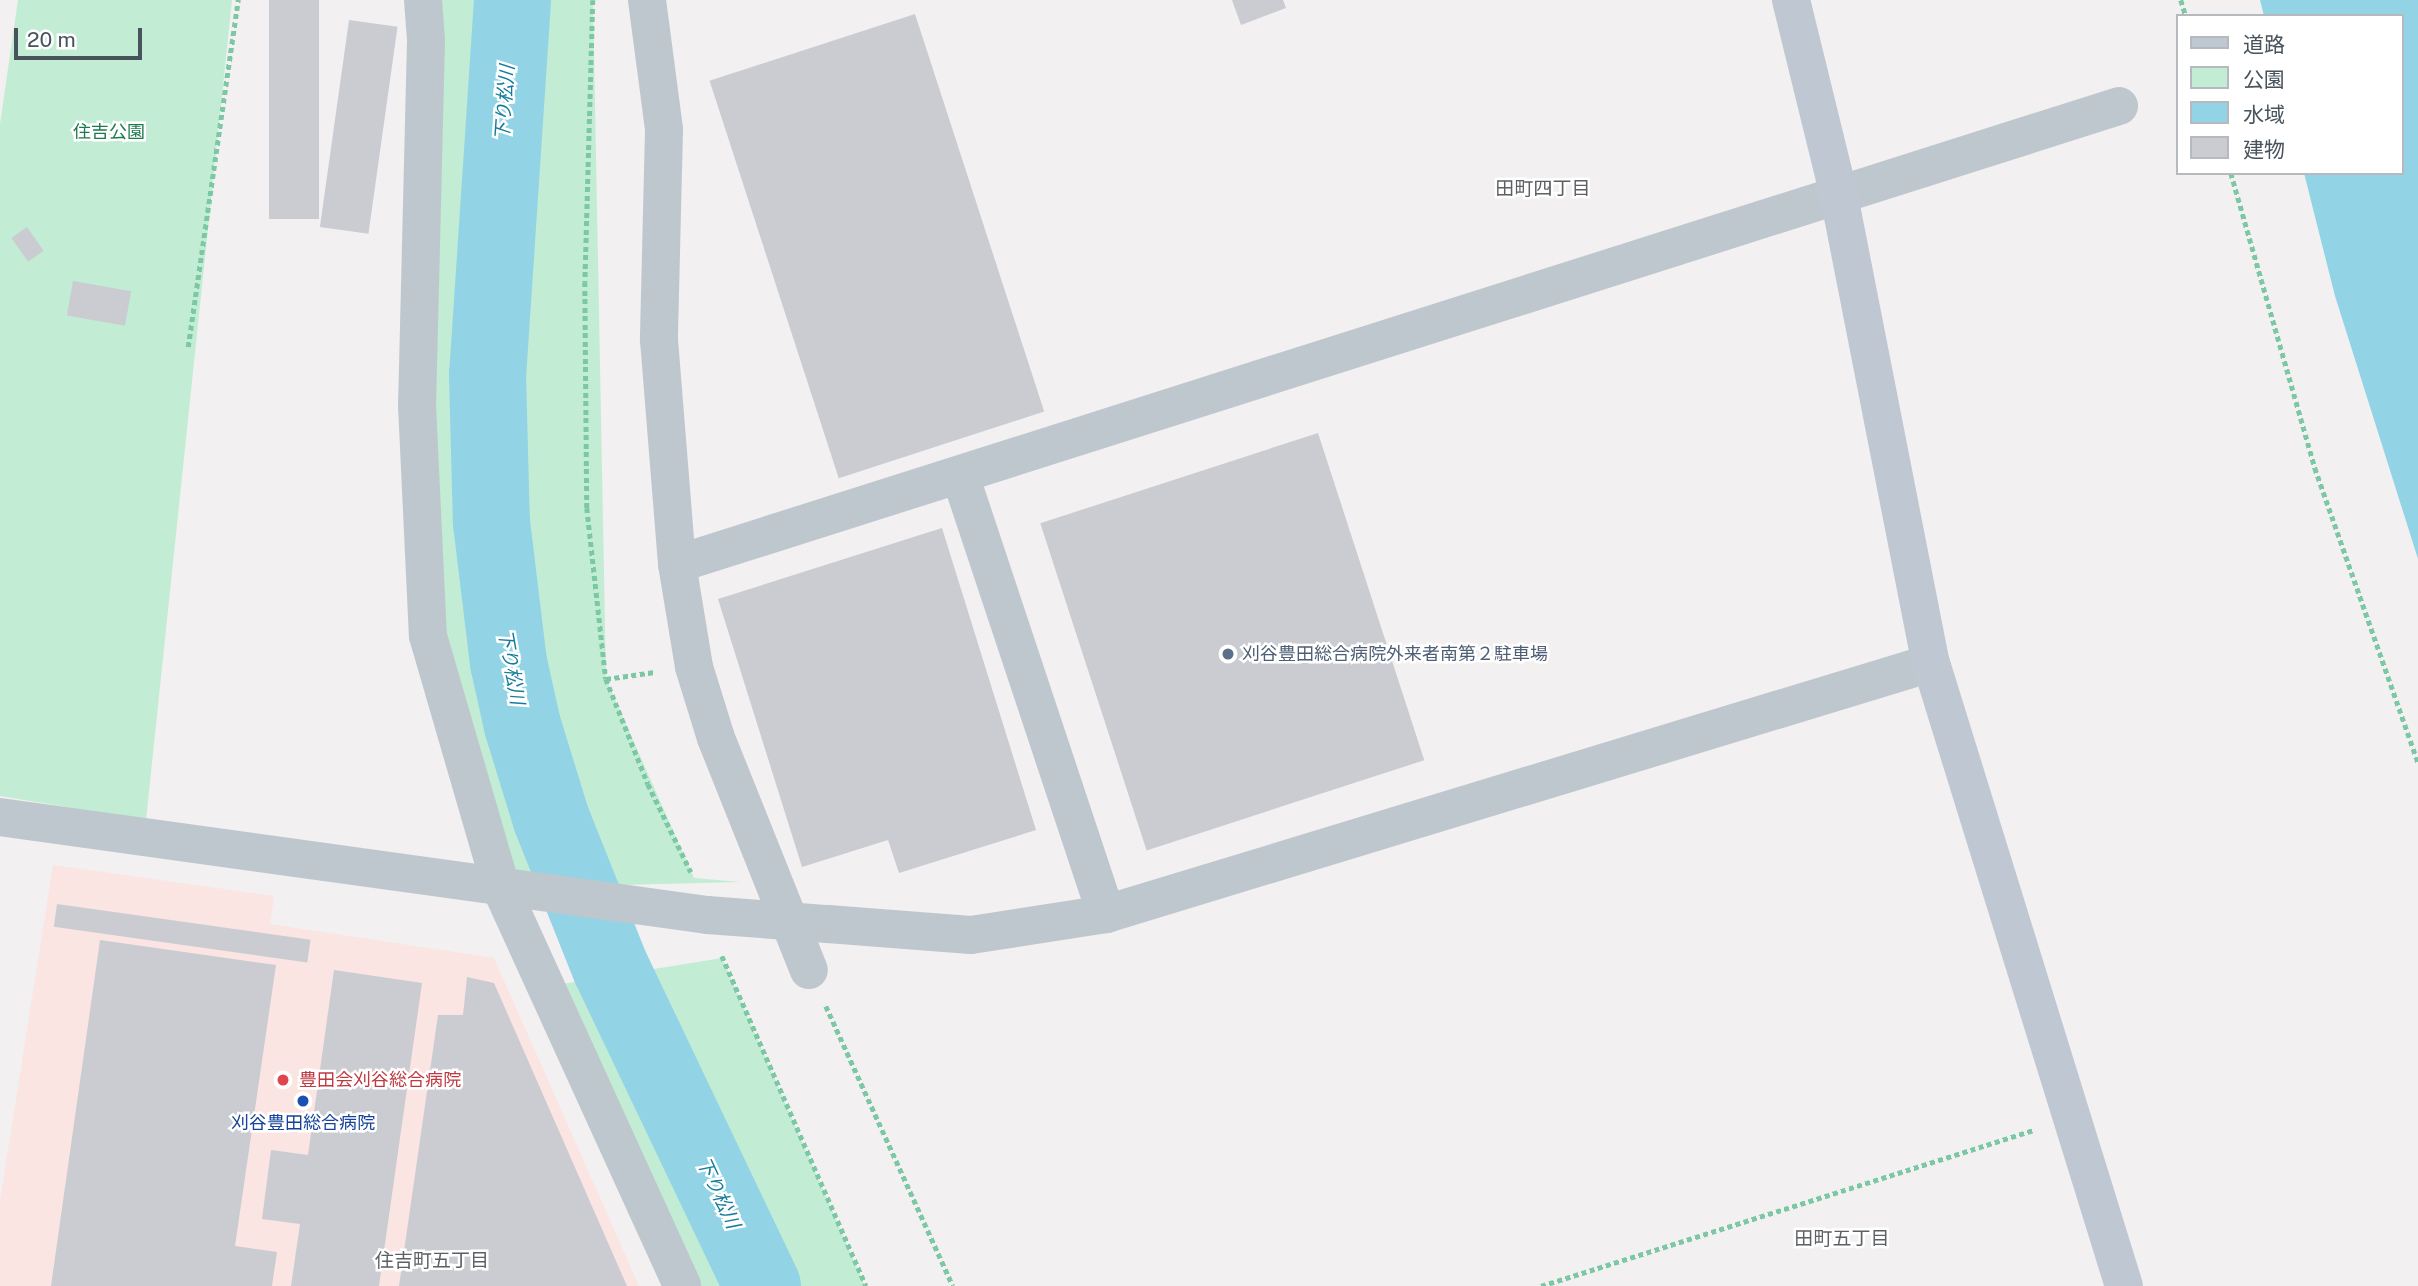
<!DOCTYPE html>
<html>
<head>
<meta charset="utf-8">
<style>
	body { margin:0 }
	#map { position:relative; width:2418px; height:1286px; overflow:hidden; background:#f2f0f0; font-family:"Public Sans","Noto Sans JP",sans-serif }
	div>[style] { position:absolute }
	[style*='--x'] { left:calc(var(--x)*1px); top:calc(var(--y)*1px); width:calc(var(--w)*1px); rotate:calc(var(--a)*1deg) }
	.medical>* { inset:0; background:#fae5e3 }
	.green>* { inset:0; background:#c2ecd3 }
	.water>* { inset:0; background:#92d3e6 }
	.river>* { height:77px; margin:-38.5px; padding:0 38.5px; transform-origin:38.5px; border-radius:38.5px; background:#92d3e6 }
	.building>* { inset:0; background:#caccd2; transform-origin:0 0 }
	.path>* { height:4.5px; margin-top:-2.25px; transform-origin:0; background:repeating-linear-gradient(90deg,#7cc8a4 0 5px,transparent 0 8.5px) }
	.street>* { height:38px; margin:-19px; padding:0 19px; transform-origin:19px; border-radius:19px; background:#bfc7ce }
	.secondary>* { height:38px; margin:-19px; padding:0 19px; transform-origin:19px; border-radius:19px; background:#bfc8d2 }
	.street-bridge>* { height:38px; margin:-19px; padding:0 19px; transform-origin:19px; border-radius:19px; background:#bfc7ce }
	.dots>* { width:19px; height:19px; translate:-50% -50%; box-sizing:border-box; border:4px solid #fff; border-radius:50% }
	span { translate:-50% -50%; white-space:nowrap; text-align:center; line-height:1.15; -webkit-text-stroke:5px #fff; paint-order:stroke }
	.park-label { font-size:18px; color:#1e7a4e }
	.service-label { font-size:18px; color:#4e5e75 }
	.left { translate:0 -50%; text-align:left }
	.health-label { font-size:18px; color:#be3a42 }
	.transit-label { font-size:18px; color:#164399 }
	.water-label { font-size:19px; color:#167c9b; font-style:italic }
	.neighbourhood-label { font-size:19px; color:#5d6064 }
	.legend { position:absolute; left:2176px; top:14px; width:228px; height:161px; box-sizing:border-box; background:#fff; border:2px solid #b6babe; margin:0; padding:9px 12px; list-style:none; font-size:21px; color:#49535c }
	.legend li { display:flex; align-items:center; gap:14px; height:35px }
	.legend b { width:35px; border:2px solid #b6babe }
	.scale { position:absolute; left:14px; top:28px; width:128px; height:32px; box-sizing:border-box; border:4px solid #49535c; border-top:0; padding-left:9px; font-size:21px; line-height:24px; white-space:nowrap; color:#49535c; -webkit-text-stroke:5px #fff; paint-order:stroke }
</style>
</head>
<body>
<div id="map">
	<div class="medical">
		<i style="clip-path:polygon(53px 865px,274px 896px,270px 924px,494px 958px,639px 1286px,0 1286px,0 1201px)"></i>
	</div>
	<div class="green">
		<i style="clip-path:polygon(18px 0,232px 0,146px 820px,0 796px,0 124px)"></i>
		<i style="clip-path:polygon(412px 0,593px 0,606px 679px,694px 878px,740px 882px,501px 888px,428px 636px)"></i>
		<i style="clip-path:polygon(722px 958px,865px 1286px,671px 1286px,544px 987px)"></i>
	</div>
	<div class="water">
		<i style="clip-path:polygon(2260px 0,2418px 0,2418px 559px,2335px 296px,2304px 173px,2402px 173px,2402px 16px,2264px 16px)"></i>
	</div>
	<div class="river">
		<i style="--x:512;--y:0;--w:375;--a:93.8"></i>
		<i style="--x:487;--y:374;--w:148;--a:88.5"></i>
		<i style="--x:491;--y:522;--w:141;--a:83.1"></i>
		<i style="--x:508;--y:662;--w:65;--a:77.5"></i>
		<i style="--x:522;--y:725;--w:98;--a:72.9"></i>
		<i style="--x:551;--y:819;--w:159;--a:68.3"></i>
		<i style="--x:610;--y:967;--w:353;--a:64.5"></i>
	</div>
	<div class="building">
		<i style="left:269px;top:0;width:50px;height:219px"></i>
		<i style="clip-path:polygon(1232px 0,1283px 0,1286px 8px,1241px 25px)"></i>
		<i style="left:915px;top:14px;width:418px;height:216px;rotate:72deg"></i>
		<i style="left:349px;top:20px;width:49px;height:209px;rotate:8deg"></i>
		<i style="left:27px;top:227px;width:29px;height:19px;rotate:55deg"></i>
		<i style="left:73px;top:281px;width:59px;height:35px;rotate:10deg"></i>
		<i style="left:1318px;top:433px;width:344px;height:292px;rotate:72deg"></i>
		<i style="clip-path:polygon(942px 528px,1036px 830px,899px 873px,888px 840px,802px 867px,718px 599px)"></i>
		<i style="left:57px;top:904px;width:256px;height:23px;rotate:8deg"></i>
		<i style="clip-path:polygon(100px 940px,276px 965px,235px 1246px,277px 1252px,272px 1286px,51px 1286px)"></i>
		<i style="clip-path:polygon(334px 970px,422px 983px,379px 1286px,291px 1286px,300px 1224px,262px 1219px,271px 1150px,308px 1155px)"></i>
		<i style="clip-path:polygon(467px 977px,494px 983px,627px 1286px,399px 1286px,438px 1015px,463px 1015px)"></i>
	</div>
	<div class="path">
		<i style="--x:593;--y:0;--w:282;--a:91.6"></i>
		<i style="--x:585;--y:282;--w:226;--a:89.5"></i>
		<i style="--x:587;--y:508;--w:172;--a:83.7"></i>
		<i style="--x:606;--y:679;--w:113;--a:68.2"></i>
		<i style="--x:648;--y:784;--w:98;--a:64"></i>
		<i style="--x:2181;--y:0;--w:17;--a:73"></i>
		<i style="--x:2231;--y:173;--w:307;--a:74.1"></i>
		<i style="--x:2315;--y:468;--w:312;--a:70.7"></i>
		<i style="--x:188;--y:347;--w:351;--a:-81.8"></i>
		<i style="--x:606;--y:679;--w:49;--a:-8.3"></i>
		<i style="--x:722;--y:956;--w:360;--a:66.4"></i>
		<i style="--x:826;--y:1006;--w:307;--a:65.6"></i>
		<i style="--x:1541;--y:1286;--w:517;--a:-17.56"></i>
	</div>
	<div class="street">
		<i style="--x:423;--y:0;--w:40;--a:85.7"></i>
		<i style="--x:426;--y:40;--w:365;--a:91.4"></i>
		<i style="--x:417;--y:405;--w:231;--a:87.3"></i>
		<i style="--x:428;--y:636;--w:262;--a:73.8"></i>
		<i style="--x:501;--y:888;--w:437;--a:65.5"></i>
		<i style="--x:647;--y:0;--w:131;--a:82.5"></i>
		<i style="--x:664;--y:130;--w:210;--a:91.4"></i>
		<i style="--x:659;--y:340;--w:225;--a:85.4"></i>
		<i style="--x:677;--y:564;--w:104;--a:80.6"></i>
		<i style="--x:694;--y:667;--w:74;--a:72.8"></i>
		<i style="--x:716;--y:738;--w:250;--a:68.2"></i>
		<i style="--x:960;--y:475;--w:463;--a:71.6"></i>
		<i style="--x:677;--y:564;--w:1513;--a:-17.62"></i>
		<i style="--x:0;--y:817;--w:714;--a:7.89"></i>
		<i style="--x:828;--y:924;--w:143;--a:4.4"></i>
		<i style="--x:971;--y:935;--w:137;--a:-8.8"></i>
		<i style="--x:1106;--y:914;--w:862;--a:-16.92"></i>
	</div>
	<div class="secondary">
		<i style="--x:1791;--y:0;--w:202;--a:76.2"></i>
		<i style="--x:1839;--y:196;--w:476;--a:78.9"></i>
		<i style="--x:1931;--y:663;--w:652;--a:72.79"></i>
	</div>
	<div class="street-bridge">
		<i style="--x:707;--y:915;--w:121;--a:4.3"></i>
	</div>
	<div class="dots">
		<i style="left:1228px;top:654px;background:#5c6f8a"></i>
		<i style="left:283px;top:1080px;background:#e0444e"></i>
		<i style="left:303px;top:1101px;background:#1a4fb4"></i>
	</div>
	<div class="park-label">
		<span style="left:109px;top:132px">住吉公園</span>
	</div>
	<div class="service-label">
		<span class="left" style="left:1242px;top:654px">刈谷豊田総合病院外来者南第２駐車場</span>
	</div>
	<div class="health-label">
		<span class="left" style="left:299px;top:1080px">豊田会刈谷総合病院</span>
	</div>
	<div class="transit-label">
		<span style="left:303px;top:1123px">刈谷豊田総合病院</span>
	</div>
	<div class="water-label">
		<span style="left:505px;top:103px;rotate:-86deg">下り松川</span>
		<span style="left:511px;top:667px;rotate:80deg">下り松川</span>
		<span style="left:718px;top:1193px;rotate:65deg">下り松川</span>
	</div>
	<div class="neighbourhood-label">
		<span style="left:1543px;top:189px">田町四丁目</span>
		<span style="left:1842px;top:1239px">田町五丁目</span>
		<span style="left:432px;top:1261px">住吉町五丁目</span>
	</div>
	<ul class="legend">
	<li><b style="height:9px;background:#bfc8d2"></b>道路</li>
	<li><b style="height:19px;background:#c2ecd3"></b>公園</li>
	<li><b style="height:19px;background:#92d3e6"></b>水域</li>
	<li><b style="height:19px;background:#caccd2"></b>建物</li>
	</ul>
	<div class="scale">20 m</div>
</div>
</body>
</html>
